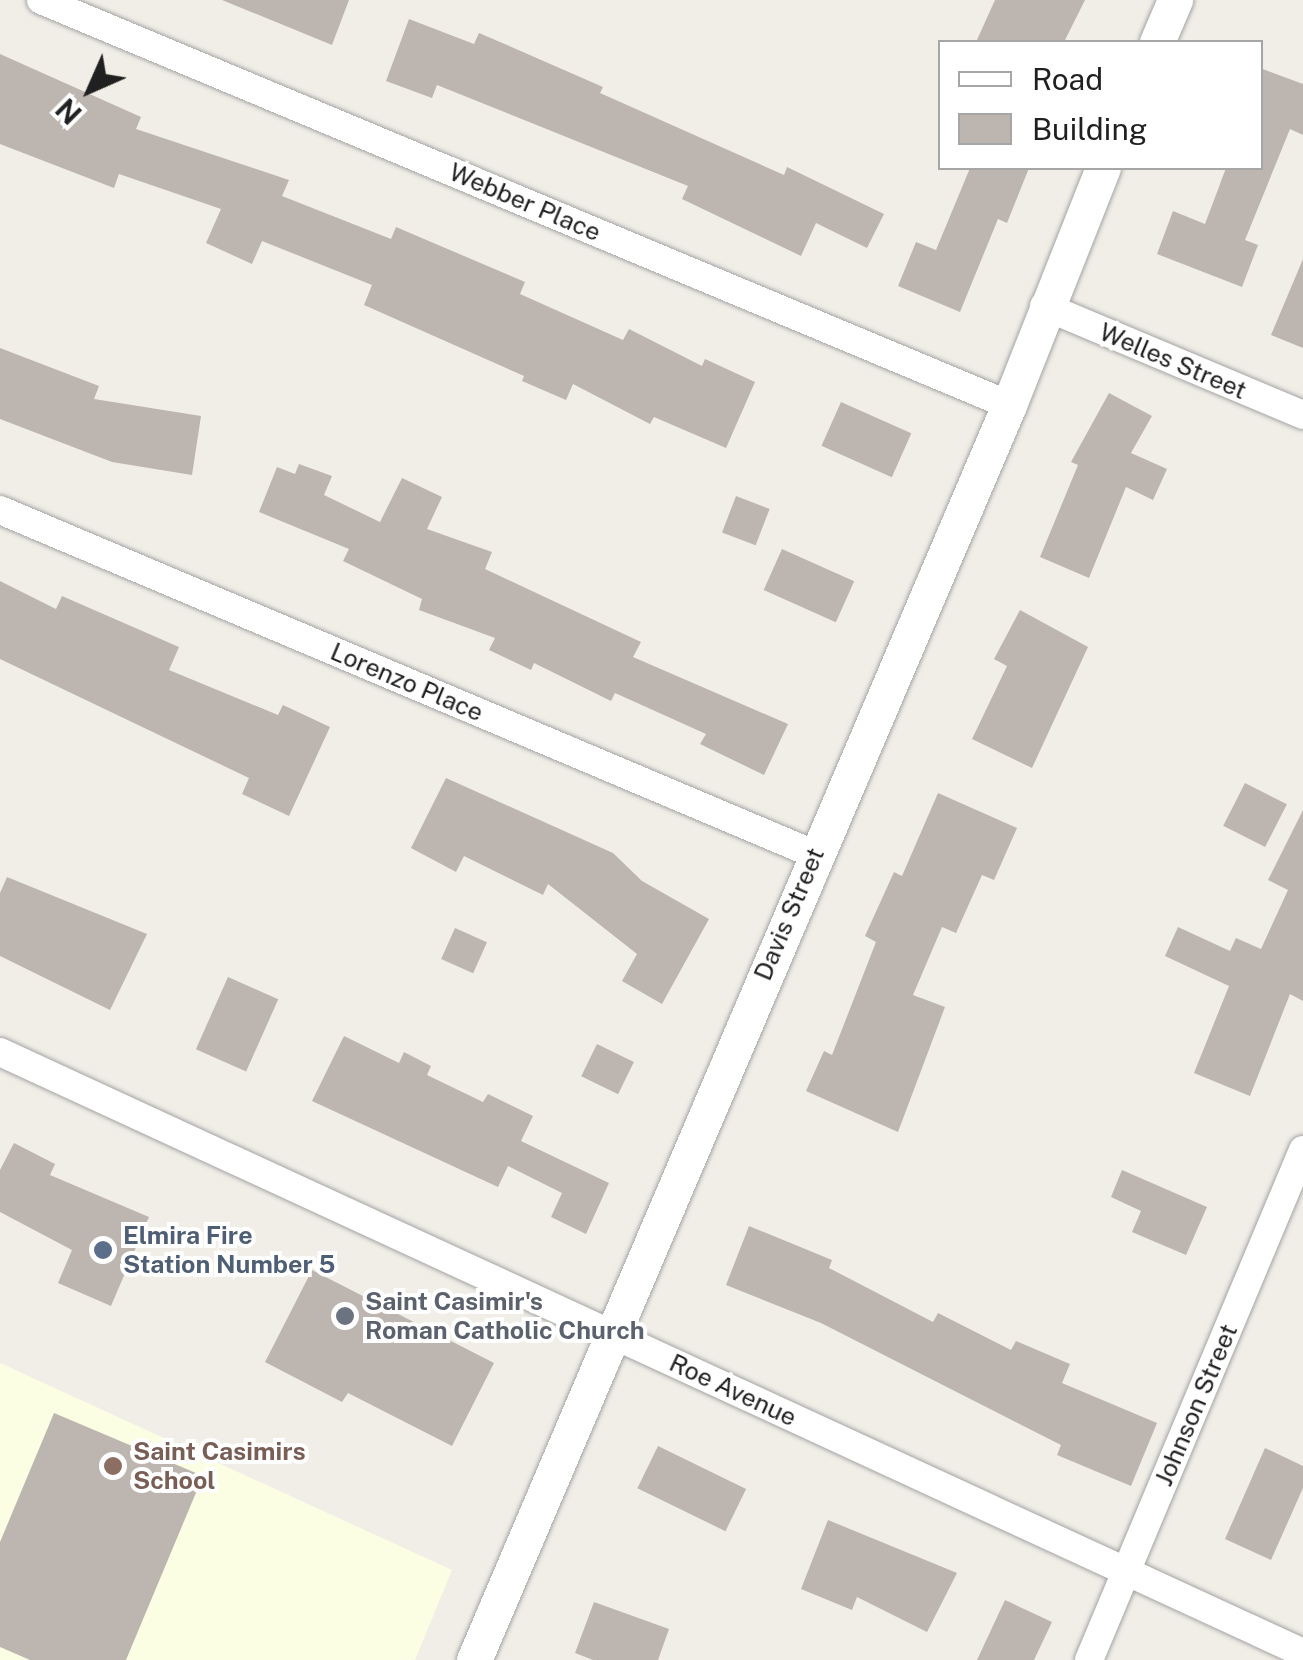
<!DOCTYPE html>
<html>
<head>
<meta charset="utf-8">
<style>
	body { margin:0 }
	#map { position:relative; width:1303px; height:1660px; overflow:hidden; background:#f0eee7; font-family:"Public Sans",sans-serif }
	div>[style] { position:absolute }
	[style*='--x'] { left:calc(var(--x)*1px); top:calc(var(--y)*1px); width:calc(var(--w)*1px); rotate:calc(var(--a)*1deg) }
	.education>* { inset:0; background:#fbfee3 }
	.building>* { inset:0; background:#bdb6b0; transform-origin:0 0 }
	.roads { filter:drop-shadow(0 0 2px #a4a4a4) drop-shadow(0 0 2px #a4a4a4) }
	.minor>* { height:28px; margin:-14px; padding:0 14px; transform-origin:14px; border-radius:14px; background:#fff }
	.tertiary>* { height:35px; margin:-17.5px; padding:0 17.5px; transform-origin:17.5px; border-radius:17.5px; background:#fff }
	.dots>* { width:28px; height:28px; translate:-50% -50%; box-sizing:border-box; border:5px solid #fff; border-radius:50% }
	span { translate:-50% -50%; white-space:nowrap; text-align:center; line-height:1.15; -webkit-text-stroke:8px #fff; paint-order:stroke }
	.street-label { font-size:25px; color:#202020 }
	.service-label { font-size:25px; color:#4e5e75; font-weight:700 }
	.left { translate:0 -50%; text-align:left }
	.worship-label { font-size:25px; color:#5b616d; font-weight:700 }
	.education-label { font-size:25px; color:#785e54; font-weight:700 }
	.legend { position:absolute; left:938px; top:40px; width:325px; height:130px; box-sizing:border-box; background:#fff; border:2px solid #a6a6a6; margin:0; padding:12px 18px; list-style:none; font-size:30px; color:#202020 }
	.legend li { display:flex; align-items:center; gap:20px; height:50px }
	.legend b { width:50px; border:2px solid #a6a6a6 }
	.north { position:absolute; left:40px; top:40px; width:100px; height:100px; -webkit-text-stroke:8px #fff; paint-order:stroke; rotate:225deg; font-size:28px; font-weight:700; line-height:40px; text-align:center; color:#202020 }
	.north::after { content:''; display:block; margin:auto; width:35px; height:45px; background:#202020; clip-path:polygon(50% 0,100% 100%,50% 72%,0 100%) }
</style>
</head>
<body>
<div id="map">
	<div class="education">
		<i style="clip-path:polygon(0 1363px,452px 1570px,415px 1660px,0 1660px)"></i>
	</div>
	<div class="building">
		<i style="clip-path:polygon(222px 0,349px 0,332px 45px)"></i>
		<i style="clip-path:polygon(995px 0,1085px 0,1064px 42px,976px 42px)"></i>
		<i style="clip-path:polygon(409px 19px,474px 44px,479px 33px,500px 42px,603px 87px,600px 93px,784px 175px,787px 167px,884px 214px,867px 248px,816px 223px,801px 256px,682px 199px,688px 186px,437px 85px,432px 98px,386px 81px)"></i>
		<i style="clip-path:polygon(0 54px,141px 117px,136px 129px,289px 180px,282px 196px,391px 239px,396px 227px,525px 282px,520px 294px,623px 340px,629px 329px,702px 366px,705px 359px,755px 382px,726px 448px,654px 417px,650px 424px,573px 384px,566px 400px,522px 381px,524px 376px,364px 305px,372px 285px,262px 241px,252px 264px,206px 243px,221px 209px,119px 174px,114px 188px,0 144px)"></i>
		<i style="clip-path:polygon(1260px 68px,1303px 84px,1303px 135px,1290px 129px,1245px 240px,1258px 245px,1242px 287px,1157px 254px,1173px 211px,1205px 224px,1226px 168px,1260px 168px)"></i>
		<i style="clip-path:polygon(970px 168px,1029px 168px,1007px 223px,998px 219px,960px 312px,898px 286px,916px 242px,936px 250px)"></i>
		<i style="clip-path:polygon(1303px 259px,1303px 348px,1271px 335px)"></i>
		<i style="clip-path:polygon(0 348px,99px 386px,94px 399px,201px 416px,192px 475px,112px 462px,0 419px)"></i>
		<i style="clip-path:polygon(1109px 393px,1152px 416px,1131px 453px,1167px 469px,1153px 500px,1126px 487px,1089px 578px,1040px 557px,1078px 465px,1071px 462px)"></i>
		<i style="left:841px;top:402px;width:77px;height:48px;rotate:24deg"></i>
		<i style="clip-path:polygon(299px 464px,332px 476px,324px 495px,380px 522px,402px 478px,442px 497px,427px 529px,492px 552px,485px 569px,641px 642px,633px 657px,788px 724px,764px 775px,700px 744px,706px 734px,615px 693px,611px 701px,534px 663px,531px 670px,489px 650px,495px 638px,419px 610px,422px 599px,343px 561px,349px 549px,259px 512px,277px 467px,295px 474px)"></i>
		<i style="left:736px;top:496px;width:36px;height:39px;rotate:21deg"></i>
		<i style="left:782px;top:549px;width:79px;height:45px;rotate:24deg"></i>
		<i style="clip-path:polygon(0 581px,56px 609px,62px 596px,179px 647px,169px 670px,278px 715px,283px 705px,330px 727px,289px 816px,242px 794px,249px 778px,0 659px)"></i>
		<i style="clip-path:polygon(1020px 610px,1088px 647px,1032px 768px,972px 739px,1007px 666px,994px 659px)"></i>
		<i style="clip-path:polygon(446px 778px,613px 853px,642px 881px,709px 919px,662px 1004px,622px 981px,637px 954px,548px 884px,543px 895px,464px 856px,456px 872px,411px 848px)"></i>
		<i style="left:1245px;top:783px;width:47px;height:48px;rotate:27deg"></i>
		<i style="clip-path:polygon(938px 793px,1017px 828px,994px 880px,982px 875px,956px 933px,942px 927px,913px 995px,945px 1007px,898px 1132px,806px 1091px,824px 1051px,832px 1055px,876px 942px,865px 936px,894px 872px,902px 876px)"></i>
		<i style="clip-path:polygon(1303px 810px,1303px 1001px,1290px 994px,1250px 1096px,1194px 1073px,1229px 986px,1165px 956px,1178px 927px,1230px 951px,1236px 938px,1261px 949px,1288px 890px,1268px 880px)"></i>
		<i style="clip-path:polygon(7px 877px,147px 934px,110px 1010px,0 956px,0 893px)"></i>
		<i style="left:455px;top:928px;width:35px;height:34px;rotate:24deg"></i>
		<i style="left:228px;top:977px;width:55px;height:79px;rotate:24deg"></i>
		<i style="clip-path:polygon(344px 1036px,399px 1063px,404px 1052px,431px 1066px,427px 1075px,483px 1102px,488px 1094px,533px 1116px,521px 1141px,609px 1183px,586px 1234px,551px 1217px,562px 1193px,508px 1166px,498px 1187px,312px 1101px)"></i>
		<i style="left:597px;top:1044px;width:41px;height:36px;rotate:26deg"></i>
		<i style="clip-path:polygon(14px 1143px,55px 1164px,50px 1175px,149px 1217px,111px 1306px,58px 1283px,72px 1250px,0 1212px,0 1170px)"></i>
		<i style="clip-path:polygon(1122px 1170px,1207px 1207px,1186px 1255px,1132px 1232px,1141px 1211px,1111px 1197px)"></i>
		<i style="clip-path:polygon(749px 1226px,832px 1260px,829px 1268px,933px 1322px,938px 1313px,1011px 1350px,1016px 1341px,1070px 1364px,1062px 1383px,1157px 1423px,1131px 1486px,1057px 1455px,1061px 1445px,821px 1323px,726px 1285px)"></i>
		<i style="clip-path:polygon(312px 1270px,494px 1363px,452px 1446px,348px 1393px,342px 1402px,265px 1362px)"></i>
		<i style="clip-path:polygon(54px 1413px,203px 1476px,126px 1660px,30px 1660px,0 1647px,0 1542px)"></i>
		<i style="left:658px;top:1446px;width:98px;height:47px;rotate:26deg"></i>
		<i style="clip-path:polygon(1265px 1448px,1303px 1466px,1303px 1488px,1271px 1560px,1225px 1539px)"></i>
		<i style="clip-path:polygon(828px 1520px,957px 1573px,927px 1632px,857px 1597px,852px 1610px,801px 1589px)"></i>
		<i style="clip-path:polygon(1005px 1600px,1052px 1622px,1034px 1660px,977px 1660px)"></i>
		<i style="clip-path:polygon(594px 1602px,669px 1629px,658px 1660px,593px 1660px,575px 1653px)"></i>
	</div>
	<div class="roads">
		<div class="minor">
			<i style="--x:41;--y:0;--w:1049;--a:22.7"></i>
			<i style="--x:1044;--y:306;--w:281;--a:22.8"></i>
			<i style="--x:0;--y:510;--w:884;--a:22.91"></i>
			<i style="--x:0;--y:1052;--w:1435;--a:24.76"></i>
			<i style="--x:1089;--y:1660;--w:553;--a:-67.24"></i>
		</div>
		<div class="tertiary">
			<i style="--x:1157;--y:42;--w:46;--a:-66.8"></i>
			<i style="--x:474;--y:1660;--w:1364;--a:-66.91"></i>
			<i style="--x:1009;--y:405;--w:255;--a:-68.4"></i>
		</div>
	</div>
	<div class="dots">
		<i style="left:103px;top:1250px;background:#5c6f8a"></i>
		<i style="left:345px;top:1316px;background:#6b7280"></i>
		<i style="left:113px;top:1466px;background:#8d6e63"></i>
	</div>
	<div class="street-label">
		<span style="left:525px;top:202px;rotate:23deg">Webber Place</span>
		<span style="left:1173px;top:361px;rotate:23deg">Welles Street</span>
		<span style="left:407px;top:682px;rotate:23deg">Lorenzo Place</span>
		<span style="left:789px;top:914px;rotate:-67deg">Davis Street</span>
		<span style="left:733px;top:1390px;rotate:25deg">Roe Avenue</span>
		<span style="left:1196px;top:1405px;rotate:-67deg">Johnson Street</span>
	</div>
	<div class="service-label">
		<span class="left" style="left:123px;top:1250px">Elmira Fire<br>Station Number 5</span>
	</div>
	<div class="worship-label">
		<span class="left" style="left:365px;top:1316px">Saint Casimir's<br>Roman Catholic Church</span>
	</div>
	<div class="education-label">
		<span class="left" style="left:133px;top:1466px">Saint Casimirs<br>School</span>
	</div>
	<ul class="legend">
	<li><b style="height:12px;background:#fff"></b>Road</li>
	<li><b style="height:28px;background:#bdb6b0"></b>Building</li>
	</ul>
	<div class="north">N</div>
</div>
</body>
</html>
